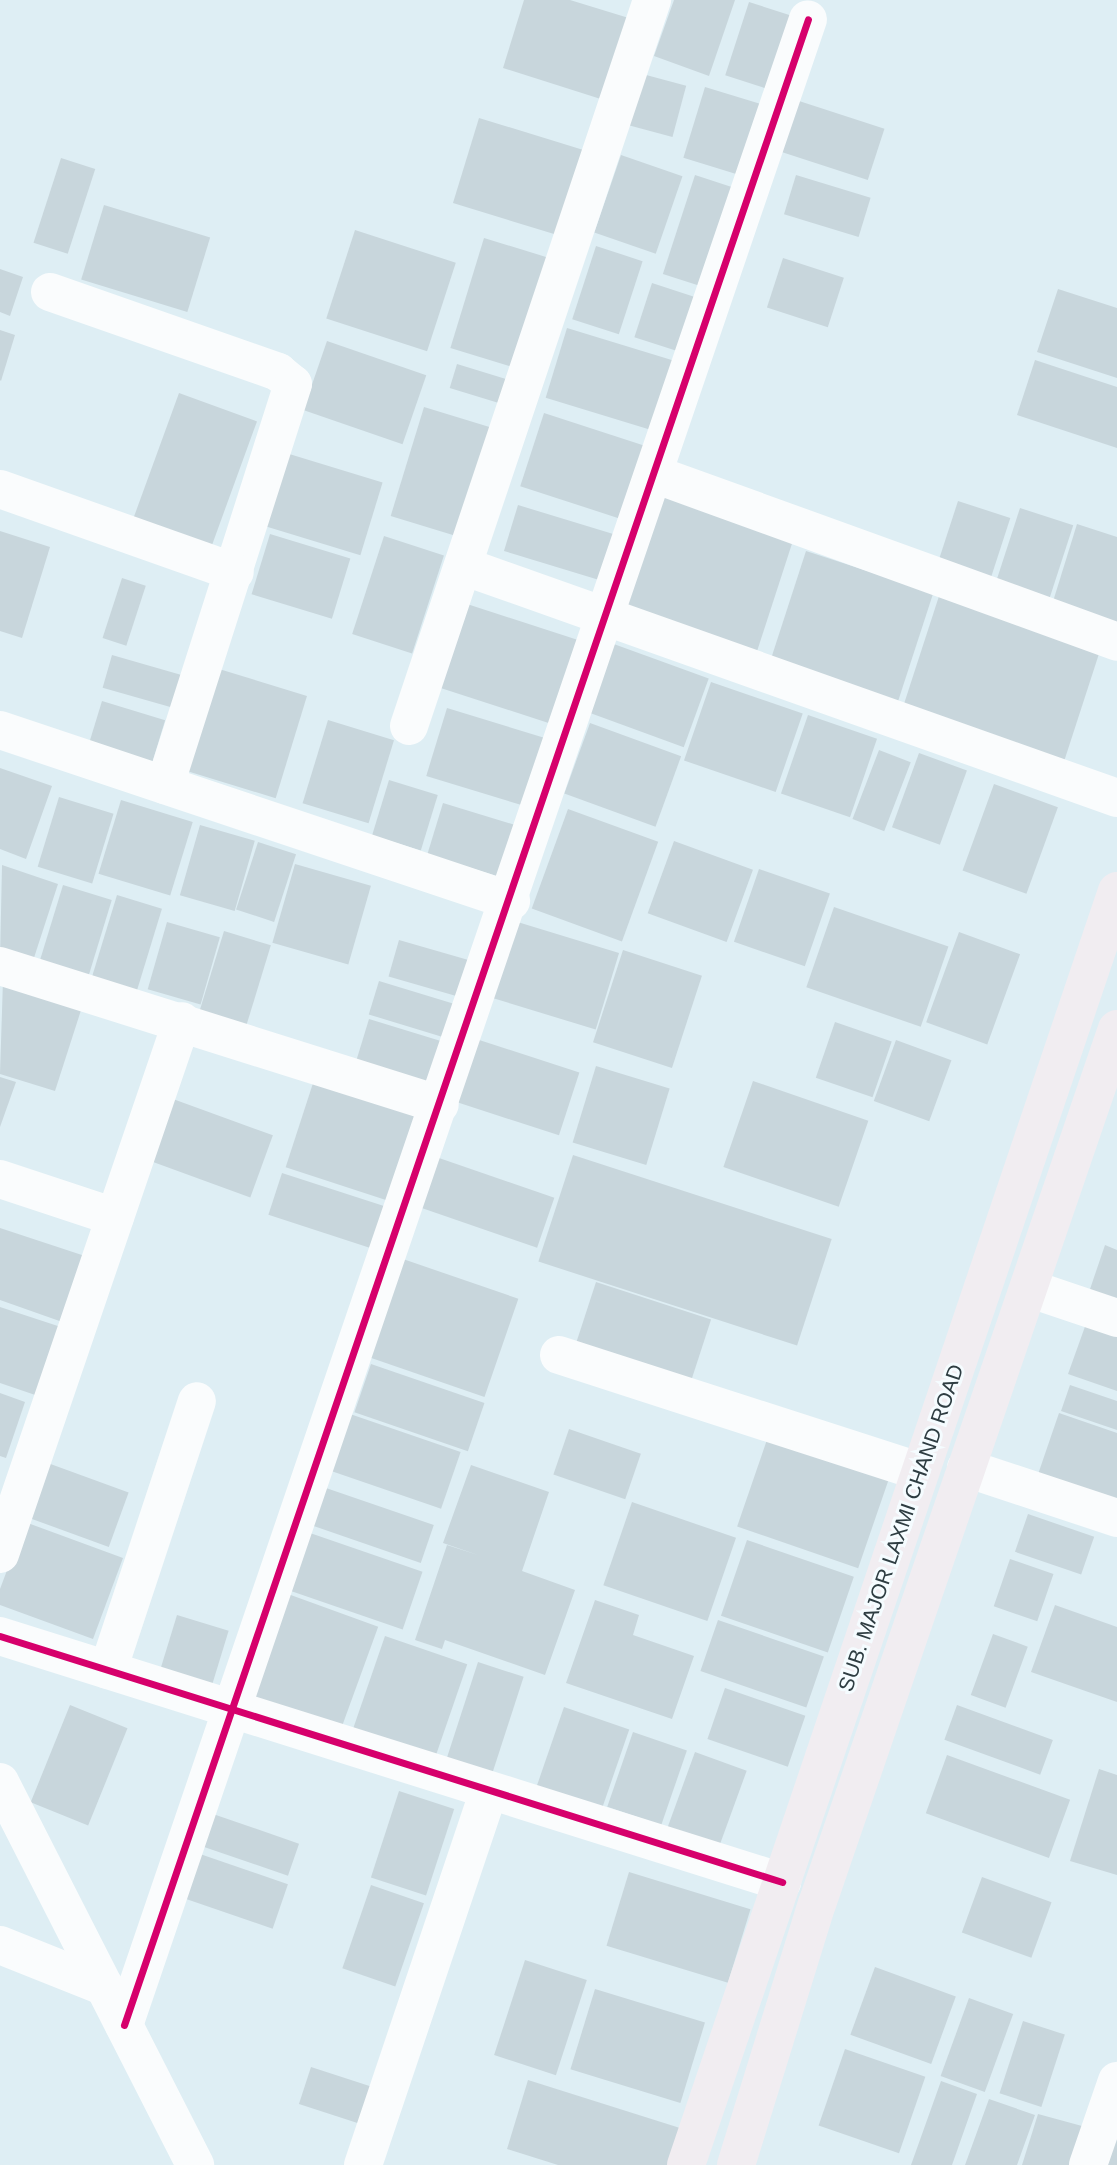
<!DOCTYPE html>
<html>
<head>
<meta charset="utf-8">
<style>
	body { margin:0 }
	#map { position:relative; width:1117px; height:2165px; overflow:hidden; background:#deeef4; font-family:Helvetica,sans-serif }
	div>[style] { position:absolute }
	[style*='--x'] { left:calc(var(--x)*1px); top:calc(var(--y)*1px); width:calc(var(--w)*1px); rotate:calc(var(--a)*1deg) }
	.building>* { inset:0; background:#c8d6dc; transform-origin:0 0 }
	.minor>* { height:38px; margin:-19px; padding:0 19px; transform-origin:19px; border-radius:19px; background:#fafcfd }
	.major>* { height:38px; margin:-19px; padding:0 19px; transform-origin:19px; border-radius:19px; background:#f1edf1 }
	.cycleway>* { height:7px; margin:-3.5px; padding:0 3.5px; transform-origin:3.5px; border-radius:3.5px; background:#d6006c }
	span { translate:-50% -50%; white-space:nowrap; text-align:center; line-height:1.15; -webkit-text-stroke:6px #f5fcff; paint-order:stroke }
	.street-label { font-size:21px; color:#2e3d42 }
</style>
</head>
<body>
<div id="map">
	<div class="building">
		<i style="clip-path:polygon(524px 0,570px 0,632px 19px,607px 101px,503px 68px)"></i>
		<i style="clip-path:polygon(674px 0,735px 0,709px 76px,654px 56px)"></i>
		<i style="left:749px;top:2px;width:44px;height:77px;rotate:18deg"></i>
		<i style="left:635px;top:72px;width:53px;height:53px;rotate:15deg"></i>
		<i style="left:705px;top:87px;width:62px;height:74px;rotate:17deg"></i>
		<i style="left:796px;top:100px;width:93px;height:54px;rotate:18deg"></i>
		<i style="left:479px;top:118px;width:116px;height:89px;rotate:17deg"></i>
		<i style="left:621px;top:155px;width:65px;height:82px;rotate:19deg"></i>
		<i style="left:61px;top:158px;width:36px;height:89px;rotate:18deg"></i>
		<i style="left:695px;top:175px;width:41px;height:104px;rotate:18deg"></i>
		<i style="left:796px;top:175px;width:78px;height:41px;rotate:17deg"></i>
		<i style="left:104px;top:205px;width:111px;height:78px;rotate:17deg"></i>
		<i style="left:355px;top:230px;width:106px;height:93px;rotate:18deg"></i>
		<i style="left:484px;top:238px;width:74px;height:115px;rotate:17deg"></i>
		<i style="left:596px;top:246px;width:49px;height:77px;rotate:18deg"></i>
		<i style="left:783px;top:258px;width:64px;height:52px;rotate:18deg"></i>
		<i style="clip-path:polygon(0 269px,23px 277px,10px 316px,0 312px)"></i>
		<i style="left:652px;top:283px;width:45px;height:57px;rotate:18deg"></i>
		<i style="clip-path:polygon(1058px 289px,1117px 308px,1117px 378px,1037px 352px)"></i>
		<i style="left:567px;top:328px;width:118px;height:73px;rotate:17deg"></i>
		<i style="clip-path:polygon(0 330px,15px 335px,1px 381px,0 380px)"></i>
		<i style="left:327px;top:341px;width:105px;height:73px;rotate:19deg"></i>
		<i style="clip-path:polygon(1035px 360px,1117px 387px,1117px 448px,1017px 415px)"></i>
		<i style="left:457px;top:364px;width:59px;height:25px;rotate:17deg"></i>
		<i style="left:179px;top:393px;width:83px;height:132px;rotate:20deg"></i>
		<i style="left:424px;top:407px;width:77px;height:114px;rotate:17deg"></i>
		<i style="left:544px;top:413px;width:105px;height:77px;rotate:18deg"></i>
		<i style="left:286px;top:453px;width:101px;height:76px;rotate:17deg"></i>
		<i style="left:658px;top:490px;width:144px;height:123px;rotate:18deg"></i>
		<i style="left:958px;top:501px;width:55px;height:76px;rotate:18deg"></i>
		<i style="left:518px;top:505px;width:103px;height:48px;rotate:17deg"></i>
		<i style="left:1020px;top:508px;width:56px;height:87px;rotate:18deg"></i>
		<i style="clip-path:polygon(1077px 524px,1117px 537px,1117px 629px,1051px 608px)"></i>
		<i style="clip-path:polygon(0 531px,50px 547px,22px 638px,0 631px)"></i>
		<i style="left:270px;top:534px;width:84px;height:63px;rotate:17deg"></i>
		<i style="left:384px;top:536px;width:63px;height:103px;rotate:18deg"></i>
		<i style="left:806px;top:551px;width:134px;height:125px;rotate:18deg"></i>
		<i style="left:122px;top:578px;width:25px;height:63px;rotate:18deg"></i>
		<i style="left:940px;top:593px;width:170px;height:120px;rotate:18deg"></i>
		<i style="left:464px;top:603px;width:132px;height:88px;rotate:18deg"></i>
		<i style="left:611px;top:643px;width:104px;height:73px;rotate:20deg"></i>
		<i style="left:112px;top:655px;width:75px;height:34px;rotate:16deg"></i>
		<i style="left:219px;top:669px;width:92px;height:107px;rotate:17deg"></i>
		<i style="left:711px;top:682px;width:97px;height:83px;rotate:19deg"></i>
		<i style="left:102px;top:701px;width:66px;height:57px;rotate:17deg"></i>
		<i style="left:447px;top:708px;width:110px;height:71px;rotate:17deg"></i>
		<i style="left:808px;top:715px;width:73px;height:83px;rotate:19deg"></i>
		<i style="left:328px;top:720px;width:69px;height:87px;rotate:17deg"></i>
		<i style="left:590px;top:723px;width:97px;height:75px;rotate:20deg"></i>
		<i style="left:879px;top:750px;width:34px;height:74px;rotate:21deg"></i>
		<i style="left:919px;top:753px;width:51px;height:79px;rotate:20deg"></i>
		<i style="clip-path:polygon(0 768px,52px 786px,26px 859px,0 849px)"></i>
		<i style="left:389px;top:780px;width:51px;height:58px;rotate:17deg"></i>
		<i style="left:994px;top:784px;width:68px;height:92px;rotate:20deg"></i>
		<i style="left:59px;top:797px;width:57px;height:73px;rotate:17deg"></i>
		<i style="left:121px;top:800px;width:75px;height:77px;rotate:17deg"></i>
		<i style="left:443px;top:803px;width:87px;height:54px;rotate:17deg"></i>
		<i style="left:568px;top:809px;width:96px;height:106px;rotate:20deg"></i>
		<i style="left:200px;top:825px;width:57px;height:73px;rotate:16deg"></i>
		<i style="left:674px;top:841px;width:84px;height:77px;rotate:20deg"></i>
		<i style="left:258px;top:842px;width:40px;height:71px;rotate:18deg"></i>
		<i style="left:295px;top:864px;width:79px;height:82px;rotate:16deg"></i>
		<i style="clip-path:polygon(2px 865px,58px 884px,30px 970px,0 960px)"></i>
		<i style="left:759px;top:869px;width:75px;height:77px;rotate:19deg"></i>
		<i style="left:63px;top:885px;width:51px;height:90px;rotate:17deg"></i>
		<i style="left:117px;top:895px;width:47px;height:92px;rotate:17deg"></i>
		<i style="left:834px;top:907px;width:121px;height:85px;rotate:19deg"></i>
		<i style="left:511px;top:920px;width:113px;height:80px;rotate:17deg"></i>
		<i style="left:167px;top:922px;width:55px;height:70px;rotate:16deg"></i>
		<i style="left:224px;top:931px;width:49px;height:85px;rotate:17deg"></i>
		<i style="left:959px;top:932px;width:65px;height:96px;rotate:20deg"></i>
		<i style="left:399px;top:940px;width:74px;height:38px;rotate:16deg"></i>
		<i style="left:623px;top:950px;width:83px;height:97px;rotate:18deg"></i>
		<i style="clip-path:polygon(3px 980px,83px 1004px,55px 1091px,0 1074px)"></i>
		<i style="left:379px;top:981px;width:79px;height:35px;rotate:17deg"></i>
		<i style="left:369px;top:1019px;width:81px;height:48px;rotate:17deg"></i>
		<i style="left:835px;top:1022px;width:60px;height:59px;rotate:19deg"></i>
		<i style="left:470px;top:1037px;width:115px;height:66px;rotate:18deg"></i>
		<i style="left:896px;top:1040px;width:59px;height:65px;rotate:20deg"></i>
		<i style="left:596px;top:1066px;width:77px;height:80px;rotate:17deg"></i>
		<i style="clip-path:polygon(0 1077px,16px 1082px,0 1127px)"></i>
		<i style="left:315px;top:1077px;width:107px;height:95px;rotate:18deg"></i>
		<i style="left:753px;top:1081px;width:122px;height:91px;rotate:19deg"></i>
		<i style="left:162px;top:1095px;width:118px;height:66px;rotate:20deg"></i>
		<i style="left:573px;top:1155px;width:272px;height:112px;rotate:18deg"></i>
		<i style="left:439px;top:1158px;width:122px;height:53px;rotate:19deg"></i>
		<i style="left:282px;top:1173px;width:112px;height:44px;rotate:18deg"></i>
		<i style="clip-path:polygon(0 1228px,91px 1258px,68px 1324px,0 1300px)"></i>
		<i style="clip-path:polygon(1105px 1245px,1117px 1250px,1117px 1304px,1088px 1295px)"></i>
		<i style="left:403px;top:1259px;width:122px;height:104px;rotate:19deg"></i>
		<i style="left:596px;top:1282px;width:121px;height:65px;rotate:18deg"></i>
		<i style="clip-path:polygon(0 1307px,70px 1330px,47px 1399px,0 1383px)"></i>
		<i style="clip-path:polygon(1087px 1321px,1117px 1332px,1117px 1391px,1068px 1374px)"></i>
		<i style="left:371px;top:1364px;width:120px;height:51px;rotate:19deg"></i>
		<i style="clip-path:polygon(1070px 1385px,1117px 1401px,1117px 1430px,1061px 1411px)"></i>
		<i style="clip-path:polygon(0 1393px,25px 1402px,6px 1458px,0 1456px)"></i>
		<i style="clip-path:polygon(1059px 1413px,1117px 1433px,1117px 1512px,1034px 1486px)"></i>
		<i style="left:350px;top:1414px;width:117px;height:60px;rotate:19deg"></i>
		<i style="left:569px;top:1429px;width:76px;height:48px;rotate:19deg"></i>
		<i style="left:770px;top:1431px;width:128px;height:101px;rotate:19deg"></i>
		<i style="left:45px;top:1462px;width:89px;height:58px;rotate:20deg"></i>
		<i style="clip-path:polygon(471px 1465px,549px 1492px,522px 1571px,575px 1590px,545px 1675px,445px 1640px,442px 1649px,415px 1640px,447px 1545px,478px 1555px,443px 1543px)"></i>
		<i style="left:326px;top:1488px;width:114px;height:40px;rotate:19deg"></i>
		<i style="left:632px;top:1502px;width:110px;height:88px;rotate:19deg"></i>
		<i style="left:1028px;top:1514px;width:70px;height:40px;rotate:19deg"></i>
		<i style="clip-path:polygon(25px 1522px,123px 1558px,93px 1639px,0 1605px,0 1589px)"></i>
		<i style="left:310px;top:1533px;width:119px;height:61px;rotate:19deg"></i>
		<i style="left:747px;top:1540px;width:113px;height:80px;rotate:19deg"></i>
		<i style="left:1010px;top:1559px;width:46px;height:50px;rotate:19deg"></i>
		<i style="left:288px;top:1594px;width:96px;height:113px;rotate:20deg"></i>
		<i style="clip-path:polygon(595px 1600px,639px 1615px,633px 1635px,694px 1656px,672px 1719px,566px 1683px)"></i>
		<i style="clip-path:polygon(1055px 1605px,1117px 1627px,1117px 1702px,1031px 1672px)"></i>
		<i style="left:177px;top:1615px;width:54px;height:62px;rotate:17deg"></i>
		<i style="left:718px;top:1620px;width:112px;height:54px;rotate:19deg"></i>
		<i style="left:993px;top:1634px;width:37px;height:65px;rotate:20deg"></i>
		<i style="left:385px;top:1636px;width:87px;height:102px;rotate:19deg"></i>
		<i style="left:478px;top:1662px;width:48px;height:104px;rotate:18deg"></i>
		<i style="left:725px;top:1688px;width:85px;height:54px;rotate:19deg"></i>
		<i style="left:70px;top:1705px;width:62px;height:105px;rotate:22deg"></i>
		<i style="left:957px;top:1705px;width:102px;height:37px;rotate:20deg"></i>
		<i style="left:564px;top:1707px;width:69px;height:90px;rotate:19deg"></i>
		<i style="left:633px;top:1732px;width:57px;height:79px;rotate:19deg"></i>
		<i style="left:695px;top:1752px;width:55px;height:93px;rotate:20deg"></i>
		<i style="left:947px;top:1755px;width:131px;height:62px;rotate:20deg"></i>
		<i style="clip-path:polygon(1099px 1769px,1117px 1775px,1117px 1875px,1070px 1861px)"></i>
		<i style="left:399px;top:1791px;width:58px;height:91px;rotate:18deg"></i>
		<i style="left:213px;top:1814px;width:91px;height:34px;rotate:19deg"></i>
		<i style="left:200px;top:1854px;width:93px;height:47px;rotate:19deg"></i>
		<i style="left:629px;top:1872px;width:127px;height:77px;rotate:17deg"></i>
		<i style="left:982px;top:1877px;width:74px;height:59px;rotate:20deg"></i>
		<i style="left:371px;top:1885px;width:56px;height:88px;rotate:19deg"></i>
		<i style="left:525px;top:1960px;width:65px;height:100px;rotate:18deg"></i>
		<i style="left:875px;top:1967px;width:86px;height:72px;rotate:20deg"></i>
		<i style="left:595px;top:1989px;width:115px;height:84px;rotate:17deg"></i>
		<i style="left:969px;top:1998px;width:47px;height:83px;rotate:20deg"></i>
		<i style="left:1023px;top:2021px;width:44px;height:76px;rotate:18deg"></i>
		<i style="left:845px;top:2049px;width:85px;height:81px;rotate:19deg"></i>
		<i style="left:311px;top:2067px;width:68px;height:39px;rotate:18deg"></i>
		<i style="clip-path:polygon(528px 2080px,680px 2128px,669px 2165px,558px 2165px,507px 2149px)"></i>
		<i style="clip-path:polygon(941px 2081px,977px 2094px,952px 2165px,911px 2165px)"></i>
		<i style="clip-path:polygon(989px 2099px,1035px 2115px,1017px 2165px,965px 2165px)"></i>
		<i style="clip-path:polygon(1038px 2114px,1093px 2129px,1082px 2165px,1022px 2165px)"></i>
		<i style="clip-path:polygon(1117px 2132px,1117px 2165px,1106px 2165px)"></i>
	</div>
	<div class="minor">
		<i style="--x:50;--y:292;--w:242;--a:19.3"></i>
		<i style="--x:278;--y:372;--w:19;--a:39"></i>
		<i style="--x:293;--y:384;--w:421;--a:107.7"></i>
		<i style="--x:654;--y:474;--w:493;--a:19.9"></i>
		<i style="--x:0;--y:489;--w:249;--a:19.5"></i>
		<i style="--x:463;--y:566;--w:694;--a:19.53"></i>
		<i style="--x:409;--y:726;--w:766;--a:-71.49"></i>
		<i style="--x:0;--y:730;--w:539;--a:18.5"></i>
		<i style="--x:0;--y:966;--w:461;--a:17.5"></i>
		<i style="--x:0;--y:1179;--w:121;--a:18.3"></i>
		<i style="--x:1031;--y:1289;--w:91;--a:18.6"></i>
		<i style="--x:559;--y:1355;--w:378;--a:17.9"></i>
		<i style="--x:966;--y:1468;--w:159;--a:18.3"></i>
		<i style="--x:0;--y:1554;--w:563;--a:-71.15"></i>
		<i style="--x:0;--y:1636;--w:820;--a:17.46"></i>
		<i style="--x:108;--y:1670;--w:283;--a:-71.7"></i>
		<i style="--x:0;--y:1782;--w:430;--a:63"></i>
		<i style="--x:0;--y:1945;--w:113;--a:21.8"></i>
		<i style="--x:124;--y:2025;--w:2119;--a:-71.17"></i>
		<i style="--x:363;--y:2165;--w:395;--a:-71.4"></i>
		<i style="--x:1088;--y:2165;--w:89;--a:-71"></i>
	</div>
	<div class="major">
		<i style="--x:686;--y:2165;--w:1345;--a:-71.31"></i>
		<i style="--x:736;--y:2165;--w:273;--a:-72.8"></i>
		<i style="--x:817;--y:1904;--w:925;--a:-71.08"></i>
	</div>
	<div class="cycleway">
		<i style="--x:0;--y:1636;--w:820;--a:17.46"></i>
		<i style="--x:124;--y:2025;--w:2119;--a:-71.17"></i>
	</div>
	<div class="street-label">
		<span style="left:901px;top:1528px;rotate:-71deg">SUB. MAJOR LAXMI CHAND ROAD</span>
	</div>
</div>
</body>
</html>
